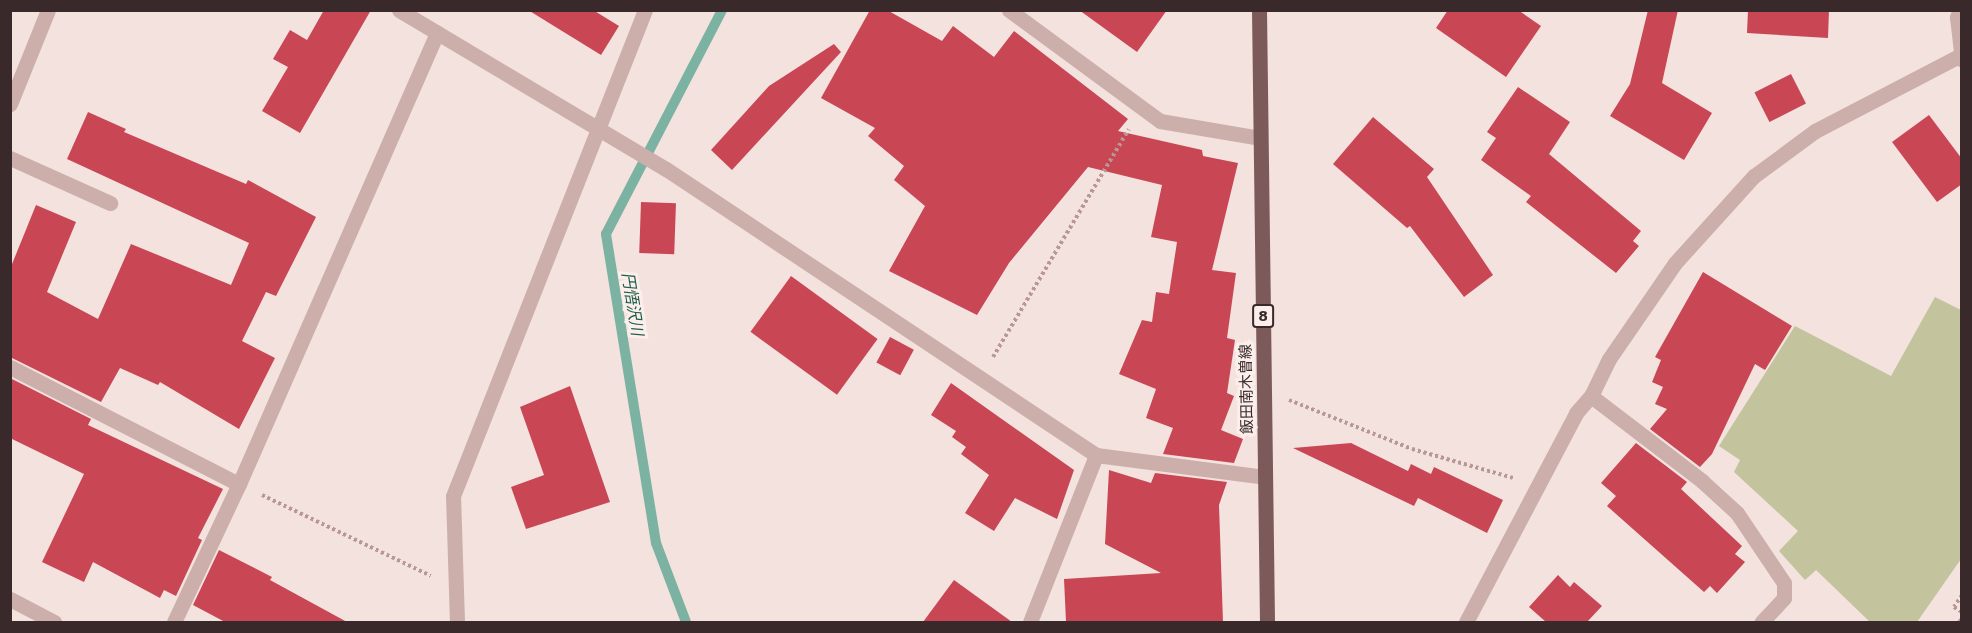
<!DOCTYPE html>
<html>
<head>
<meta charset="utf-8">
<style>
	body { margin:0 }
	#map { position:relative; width:1972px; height:633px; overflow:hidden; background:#f3e2de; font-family:"DejaVu Sans","Noto Sans JP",sans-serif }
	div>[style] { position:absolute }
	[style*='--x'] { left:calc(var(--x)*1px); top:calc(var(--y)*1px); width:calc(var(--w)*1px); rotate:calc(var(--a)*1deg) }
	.green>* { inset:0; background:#c3c39e }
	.stream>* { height:10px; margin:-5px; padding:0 5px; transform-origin:5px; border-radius:5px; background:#7cb2a2 }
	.building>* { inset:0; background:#c94754; transform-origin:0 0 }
	.path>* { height:4px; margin-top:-2px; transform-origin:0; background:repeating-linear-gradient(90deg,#b89794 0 3px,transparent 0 6px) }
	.minor>* { height:15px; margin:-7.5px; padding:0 7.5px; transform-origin:7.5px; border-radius:7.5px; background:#ccaeaa }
	.major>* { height:15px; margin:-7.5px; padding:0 7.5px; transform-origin:7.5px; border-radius:7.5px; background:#7c5a5a }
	span { translate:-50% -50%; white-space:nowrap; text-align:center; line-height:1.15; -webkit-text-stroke:6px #fbeeeb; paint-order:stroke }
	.shield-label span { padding:2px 4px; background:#fbeeeb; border:2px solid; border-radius:4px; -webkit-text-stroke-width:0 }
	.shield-label { font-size:14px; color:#39292a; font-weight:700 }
	.street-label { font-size:15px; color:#39292a }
	.water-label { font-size:16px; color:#1d5d4b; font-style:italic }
	.frame { position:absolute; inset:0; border:12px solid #39292a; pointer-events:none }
</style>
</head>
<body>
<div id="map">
	<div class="green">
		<i style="clip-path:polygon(1935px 297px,1961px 310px,1961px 559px,1917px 622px,1870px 622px,1816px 570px,1805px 580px,1779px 551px,1798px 531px,1734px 472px,1740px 460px,1719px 446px,1795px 326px,1891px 376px)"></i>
	</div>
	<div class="stream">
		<i style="--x:686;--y:622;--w:85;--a:-110.8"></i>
		<i style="--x:656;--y:543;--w:313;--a:-99.2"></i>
		<i style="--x:606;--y:234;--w:252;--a:-62.6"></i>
	</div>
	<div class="building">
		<i style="clip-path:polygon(324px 10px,371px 10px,300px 133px,262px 111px,288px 67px,273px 59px,290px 30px,307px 40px)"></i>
		<i style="clip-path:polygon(528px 10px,593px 10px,619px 26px,601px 55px)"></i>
		<i style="clip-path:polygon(870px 10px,887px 10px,942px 41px,953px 26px,994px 57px,1014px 31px,1128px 119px,1118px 131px,1202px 150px,1203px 156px,1238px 163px,1212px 270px,1236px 273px,1227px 338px,1235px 340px,1227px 393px,1234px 396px,1221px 430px,1243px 439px,1234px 463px,1163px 454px,1173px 428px,1146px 418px,1156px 389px,1119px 374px,1142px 320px,1152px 322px,1156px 292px,1169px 294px,1177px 242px,1151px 237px,1162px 185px,1088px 167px,1009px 263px,977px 315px,889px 271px,925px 206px,894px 180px,904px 166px,868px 136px,875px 128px,821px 98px)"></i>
		<i style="clip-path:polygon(1079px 10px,1167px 10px,1137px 52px)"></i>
		<i style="clip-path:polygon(1448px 10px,1518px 10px,1541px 26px,1506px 77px,1436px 28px)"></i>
		<i style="clip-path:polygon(1648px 10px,1678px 10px,1662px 83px,1712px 113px,1684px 160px,1610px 116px,1630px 84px)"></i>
		<i style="clip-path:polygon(1748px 10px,1829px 10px,1828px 38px,1747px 33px)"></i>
		<i style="clip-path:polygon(834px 44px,841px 52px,732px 170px,711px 150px,769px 86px)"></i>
		<i style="left:1791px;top:74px;width:33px;height:41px;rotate:63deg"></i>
		<i style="clip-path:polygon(1518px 87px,1570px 122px,1549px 154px,1641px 231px,1633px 241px,1639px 246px,1616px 273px,1526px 202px,1531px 196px,1481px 160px,1496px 138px,1487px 132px)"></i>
		<i style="clip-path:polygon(88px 112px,126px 129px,124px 132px,246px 184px,248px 180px,316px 217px,276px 296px,266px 292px,242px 341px,275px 358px,239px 429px,160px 382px,158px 385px,120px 368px,101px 402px,10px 357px,10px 269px,36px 205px,76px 222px,47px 292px,98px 319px,131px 244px,231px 285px,249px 243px,67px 159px)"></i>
		<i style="clip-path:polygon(1929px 115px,1962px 159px,1962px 184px,1937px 202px,1892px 142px)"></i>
		<i style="clip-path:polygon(1373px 117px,1434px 169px,1427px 177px,1493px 275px,1464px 297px,1410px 226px,1407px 228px,1333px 164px)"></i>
		<i style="left:641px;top:202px;width:35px;height:51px;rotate:2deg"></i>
		<i style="clip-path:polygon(1703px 272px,1792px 326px,1765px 370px,1755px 364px,1712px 454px,1700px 467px,1650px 429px,1667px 409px,1655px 404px,1663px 387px,1652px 382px,1661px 360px,1655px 357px)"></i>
		<i style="left:791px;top:276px;width:107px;height:69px;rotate:36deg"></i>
		<i style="left:890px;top:337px;width:27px;height:29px;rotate:28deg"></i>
		<i style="clip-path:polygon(10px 378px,91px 419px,88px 425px,223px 489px,198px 538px,202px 540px,176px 596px,164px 590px,160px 598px,93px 562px,84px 582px,42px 562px,84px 474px,10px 438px)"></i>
		<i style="clip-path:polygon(951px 383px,1074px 470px,1057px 519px,1015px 498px,994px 531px,965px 513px,989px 475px,961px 454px,966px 447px,952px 437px,956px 431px,931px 415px)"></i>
		<i style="clip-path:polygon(570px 386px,610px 502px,526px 529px,511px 487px,544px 475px,520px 407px)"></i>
		<i style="clip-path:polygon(1351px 443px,1408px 471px,1411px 464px,1431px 474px,1434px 467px,1503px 500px,1487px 533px,1418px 498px,1414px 506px,1293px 448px)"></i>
		<i style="clip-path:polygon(1636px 443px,1687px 482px,1681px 489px,1742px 546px,1735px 554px,1745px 562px,1717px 593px,1710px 586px,1704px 592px,1607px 506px,1616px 496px,1601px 483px)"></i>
		<i style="clip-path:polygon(1109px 470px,1151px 483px,1155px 473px,1227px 482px,1219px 505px,1223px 622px,1066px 622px,1064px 579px,1161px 573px,1105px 544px)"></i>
		<i style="clip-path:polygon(219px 550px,272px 577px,270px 580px,347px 622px,225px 622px,193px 605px)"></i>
		<i style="clip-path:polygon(1558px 575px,1570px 587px,1574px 582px,1602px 606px,1587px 622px,1546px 622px,1529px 607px)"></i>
		<i style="clip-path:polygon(954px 580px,1012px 622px,923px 622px)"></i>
	</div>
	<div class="path">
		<i style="--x:993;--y:357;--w:265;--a:-59.2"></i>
		<i style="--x:1289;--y:400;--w:132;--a:21.7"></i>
		<i style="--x:1412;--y:449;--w:105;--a:16"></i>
		<i style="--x:262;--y:495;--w:187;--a:25.6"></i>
		<i style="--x:1962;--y:595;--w:14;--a:124"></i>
		<i style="--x:1954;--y:607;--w:9;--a:32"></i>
		<i style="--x:1959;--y:622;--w:4;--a:-45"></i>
	</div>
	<div class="minor">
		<i style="--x:399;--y:10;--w:311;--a:30.8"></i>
		<i style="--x:666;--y:169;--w:516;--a:33.63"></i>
		<i style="--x:1096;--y:455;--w:170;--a:7.4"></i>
		<i style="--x:1009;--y:10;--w:187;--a:36.3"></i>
		<i style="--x:1160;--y:121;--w:101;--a:9.6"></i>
		<i style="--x:1960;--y:10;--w:8;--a:113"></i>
		<i style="--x:1957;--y:17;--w:43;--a:83.4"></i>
		<i style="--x:10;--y:104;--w:101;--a:-68"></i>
		<i style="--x:10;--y:158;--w:110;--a:24.2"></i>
		<i style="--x:10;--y:367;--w:257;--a:27.1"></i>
		<i style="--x:1591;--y:396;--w:140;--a:37.4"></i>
		<i style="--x:1702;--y:481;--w:47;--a:42.4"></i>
		<i style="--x:1737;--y:513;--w:84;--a:56.1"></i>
		<i style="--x:1784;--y:583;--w:15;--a:90"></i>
		<i style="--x:1784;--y:598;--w:33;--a:133"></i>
		<i style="--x:10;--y:599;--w:50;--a:27.6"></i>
		<i style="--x:174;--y:622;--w:153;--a:-64.8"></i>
		<i style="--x:239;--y:484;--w:493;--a:-66.3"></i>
		<i style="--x:457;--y:622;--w:126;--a:-91.8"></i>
		<i style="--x:453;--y:496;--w:523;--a:-68.44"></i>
		<i style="--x:1030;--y:622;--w:180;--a:-68.4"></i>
		<i style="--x:1466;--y:622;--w:236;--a:-62.2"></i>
		<i style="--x:1576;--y:413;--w:23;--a:-49"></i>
		<i style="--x:1591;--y:396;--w:41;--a:-64.1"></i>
		<i style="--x:1609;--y:359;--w:116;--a:-55.5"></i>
		<i style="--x:1675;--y:263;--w:118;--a:-47.8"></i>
		<i style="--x:1754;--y:176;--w:76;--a:-36.4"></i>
		<i style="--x:1815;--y:131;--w:162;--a:-27.5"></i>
	</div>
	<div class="major">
		<i style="--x:1259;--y:10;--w:612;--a:89.25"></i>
	</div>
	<div class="shield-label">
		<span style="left:1263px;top:316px">8</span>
	</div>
	<div class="street-label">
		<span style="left:1247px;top:389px;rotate:-91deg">飯田南木曽線</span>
	</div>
	<div class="water-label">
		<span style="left:632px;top:304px;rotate:81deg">円悟沢川</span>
	</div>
	<div class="frame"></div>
</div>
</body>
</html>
